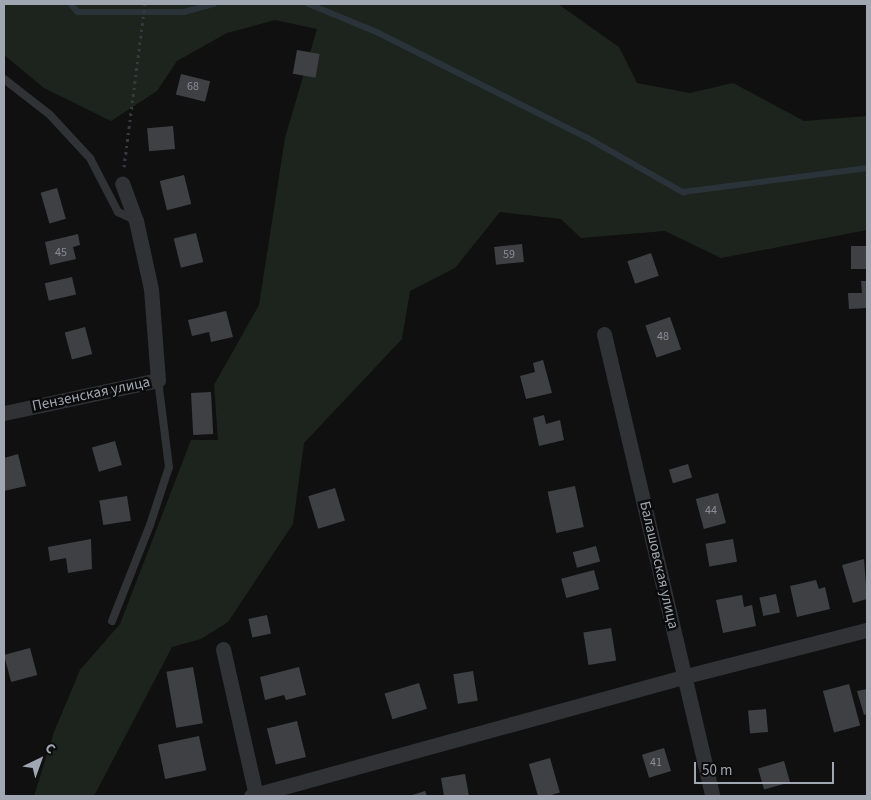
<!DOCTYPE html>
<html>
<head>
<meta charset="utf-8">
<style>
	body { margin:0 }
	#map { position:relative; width:871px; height:800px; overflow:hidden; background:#101011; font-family:"Source Sans 3",sans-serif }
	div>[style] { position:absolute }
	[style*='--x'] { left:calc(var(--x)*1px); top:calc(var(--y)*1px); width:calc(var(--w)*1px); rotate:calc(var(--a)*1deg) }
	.green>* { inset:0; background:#1c241d }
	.stream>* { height:5.5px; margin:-2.75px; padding:0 2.75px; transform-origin:2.75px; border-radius:2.75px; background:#2a3339 }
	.building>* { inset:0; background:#3f4044; transform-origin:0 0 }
	.path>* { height:3px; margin-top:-1.5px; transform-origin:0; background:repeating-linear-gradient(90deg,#37393d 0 2.5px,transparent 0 6.5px) }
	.service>* { height:8px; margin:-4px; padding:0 4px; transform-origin:4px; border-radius:4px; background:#313236 }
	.minor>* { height:15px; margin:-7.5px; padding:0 7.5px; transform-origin:7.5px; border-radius:7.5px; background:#313236 }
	span { translate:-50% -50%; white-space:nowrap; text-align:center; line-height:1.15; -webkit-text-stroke:5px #0b0b0c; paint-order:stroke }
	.number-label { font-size:12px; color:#888d96 }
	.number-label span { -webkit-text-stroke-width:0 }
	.street-label { font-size:15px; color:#a1a7b2 }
	.frame { position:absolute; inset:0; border:5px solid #a1a7b2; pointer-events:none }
	.north { position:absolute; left:15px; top:735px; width:50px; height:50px; -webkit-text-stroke:4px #0b0b0c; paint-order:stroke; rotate:42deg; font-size:14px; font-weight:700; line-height:20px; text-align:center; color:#a1a7b2 }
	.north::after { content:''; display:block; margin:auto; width:18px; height:22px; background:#a1a7b2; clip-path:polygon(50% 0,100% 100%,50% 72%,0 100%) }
	.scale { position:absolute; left:694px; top:762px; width:140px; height:22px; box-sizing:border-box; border:2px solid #a1a7b2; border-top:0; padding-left:6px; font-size:15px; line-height:18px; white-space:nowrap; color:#a1a7b2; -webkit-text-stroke:4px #0b0b0c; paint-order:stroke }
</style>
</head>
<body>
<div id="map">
	<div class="green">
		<i style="clip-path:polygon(4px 4px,558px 4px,619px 47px,637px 83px,690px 93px,733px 83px,804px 121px,867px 116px,867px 230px,721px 258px,665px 231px,581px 238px,561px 219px,500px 212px,455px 268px,410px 291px,402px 339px,304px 443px,293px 524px,228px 622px,201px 639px,172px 647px,94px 796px,34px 796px,54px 732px,80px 670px,120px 624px,191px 440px,218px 440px,214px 385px,259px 305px,285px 138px,317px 29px,275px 20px,227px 33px,177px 61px,157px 91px,111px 121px,44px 88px,4px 55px)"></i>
	</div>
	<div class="stream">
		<i style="--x:71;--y:4;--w:11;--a:49"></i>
		<i style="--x:78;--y:12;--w:106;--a:0"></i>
		<i style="--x:184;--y:12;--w:30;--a:-15"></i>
		<i style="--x:309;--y:4;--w:74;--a:22.4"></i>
		<i style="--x:377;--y:32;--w:234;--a:26.7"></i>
		<i style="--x:586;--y:137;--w:112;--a:29.6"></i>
		<i style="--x:683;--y:192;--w:186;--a:-7.4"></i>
	</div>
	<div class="building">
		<i style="left:297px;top:50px;width:23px;height:24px;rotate:10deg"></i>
		<i style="left:181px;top:74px;width:30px;height:21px;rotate:14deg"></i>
		<i style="left:173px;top:126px;width:23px;height:26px;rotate:85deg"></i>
		<i style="left:184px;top:175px;width:30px;height:25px;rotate:76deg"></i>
		<i style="left:57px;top:188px;width:32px;height:17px;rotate:74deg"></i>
		<i style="left:196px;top:233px;width:30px;height:23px;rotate:76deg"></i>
		<i style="clip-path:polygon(78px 234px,80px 245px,73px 247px,76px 259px,50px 265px,45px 242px)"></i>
		<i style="left:522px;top:244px;width:18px;height:28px;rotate:84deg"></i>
		<i style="left:867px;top:246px;width:23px;height:16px;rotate:90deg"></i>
		<i style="left:651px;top:253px;width:24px;height:25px;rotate:71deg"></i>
		<i style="left:72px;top:277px;width:18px;height:28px;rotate:77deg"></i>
		<i style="clip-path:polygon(861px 281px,867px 281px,867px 308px,849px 309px,848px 293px,862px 293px)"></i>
		<i style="clip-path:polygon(226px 311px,233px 337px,211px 342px,209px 332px,192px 336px,188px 320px)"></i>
		<i style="left:670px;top:317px;width:34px;height:26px;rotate:71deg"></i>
		<i style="left:85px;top:327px;width:28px;height:21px;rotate:75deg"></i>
		<i style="clip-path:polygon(543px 360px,552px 393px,526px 399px,520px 376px,535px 372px,533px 363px)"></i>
		<i style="left:211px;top:392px;width:42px;height:20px;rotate:87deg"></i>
		<i style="clip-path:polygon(544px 415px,546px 424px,560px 420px,564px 440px,539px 446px,533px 418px)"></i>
		<i style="left:115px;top:441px;width:25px;height:24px;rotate:74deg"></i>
		<i style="clip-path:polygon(18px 454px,26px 486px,4px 491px,4px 458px)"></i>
		<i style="left:688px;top:464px;width:14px;height:20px;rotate:73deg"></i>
		<i style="left:575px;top:486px;width:42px;height:28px;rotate:78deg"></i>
		<i style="left:335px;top:488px;width:34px;height:28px;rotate:73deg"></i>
		<i style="left:718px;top:493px;width:31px;height:23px;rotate:75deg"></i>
		<i style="left:127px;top:496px;width:25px;height:28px;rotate:81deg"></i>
		<i style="clip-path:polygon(91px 539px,92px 569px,68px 573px,66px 558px,50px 561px,48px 547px)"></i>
		<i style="left:733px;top:539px;width:23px;height:28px;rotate:80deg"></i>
		<i style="left:596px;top:546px;width:16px;height:24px;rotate:75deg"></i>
		<i style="clip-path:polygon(864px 559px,867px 599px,853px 603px,842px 565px)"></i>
		<i style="left:594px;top:570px;width:20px;height:34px;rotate:75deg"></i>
		<i style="clip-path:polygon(816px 580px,819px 589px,825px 587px,830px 609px,797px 617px,790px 586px)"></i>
		<i style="left:776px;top:594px;width:19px;height:17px;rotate:78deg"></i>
		<i style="clip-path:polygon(742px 595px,744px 607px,752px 605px,756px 626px,723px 633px,716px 600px)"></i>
		<i style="left:267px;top:615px;width:19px;height:19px;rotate:78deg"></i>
		<i style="left:611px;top:628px;width:33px;height:28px;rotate:81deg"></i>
		<i style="left:30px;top:648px;width:28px;height:27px;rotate:75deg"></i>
		<i style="left:193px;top:667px;width:57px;height:27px;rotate:80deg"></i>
		<i style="clip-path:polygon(299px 667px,306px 695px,286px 700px,284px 695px,265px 700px,260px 677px)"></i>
		<i style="left:473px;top:671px;width:30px;height:20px;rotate:81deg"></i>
		<i style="left:419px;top:683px;width:27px;height:36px;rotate:73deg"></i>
		<i style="left:849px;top:684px;width:43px;height:27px;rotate:75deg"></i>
		<i style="clip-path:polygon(867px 689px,867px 714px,864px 715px,857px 691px)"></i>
		<i style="left:766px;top:709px;width:23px;height:18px;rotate:85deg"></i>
		<i style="left:297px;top:721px;width:37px;height:31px;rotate:76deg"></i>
		<i style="left:199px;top:736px;width:35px;height:42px;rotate:78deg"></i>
		<i style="left:664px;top:748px;width:24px;height:23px;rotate:73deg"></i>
		<i style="left:550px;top:758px;width:36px;height:22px;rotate:74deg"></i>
		<i style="left:784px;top:761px;width:22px;height:27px;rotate:74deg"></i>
		<i style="clip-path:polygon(465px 774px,469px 796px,444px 796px,441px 778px)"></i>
		<i style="clip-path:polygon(425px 791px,427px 796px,409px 796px)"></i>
	</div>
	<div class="path">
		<i style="--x:124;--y:167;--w:164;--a:-82.7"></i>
	</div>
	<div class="service">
		<i style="--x:4;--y:79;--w:58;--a:38"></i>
		<i style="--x:50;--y:115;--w:59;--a:47.1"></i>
		<i style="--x:90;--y:158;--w:61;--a:62.6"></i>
		<i style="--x:118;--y:212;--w:19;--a:25"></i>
		<i style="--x:112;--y:621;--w:103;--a:-68.4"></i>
		<i style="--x:150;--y:525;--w:61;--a:-71.9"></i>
		<i style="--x:169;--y:467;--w:88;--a:-97.2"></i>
	</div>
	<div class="minor">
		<i style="--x:604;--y:334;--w:474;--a:76.8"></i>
		<i style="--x:4;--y:413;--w:157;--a:-12.1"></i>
		<i style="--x:158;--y:380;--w:91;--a:-94.4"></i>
		<i style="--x:151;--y:289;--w:70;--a:-102.4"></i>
		<i style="--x:136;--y:221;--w:40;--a:-110.2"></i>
		<i style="--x:223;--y:649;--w:151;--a:77.3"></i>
		<i style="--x:251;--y:796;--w:451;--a:-15.4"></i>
		<i style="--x:686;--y:676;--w:187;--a:-14.3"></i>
	</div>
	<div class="number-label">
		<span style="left:193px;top:87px">68</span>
		<span style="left:61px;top:253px">45</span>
		<span style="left:509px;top:255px">59</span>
		<span style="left:663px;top:337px">48</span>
		<span style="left:711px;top:511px">44</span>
		<span style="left:656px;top:763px">41</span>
	</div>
	<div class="street-label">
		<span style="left:91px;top:394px;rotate:-12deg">Пензенская улица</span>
		<span style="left:659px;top:565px;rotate:77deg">Балашовская улица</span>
	</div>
	<div class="frame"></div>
	<div class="north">С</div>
	<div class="scale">50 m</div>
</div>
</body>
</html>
